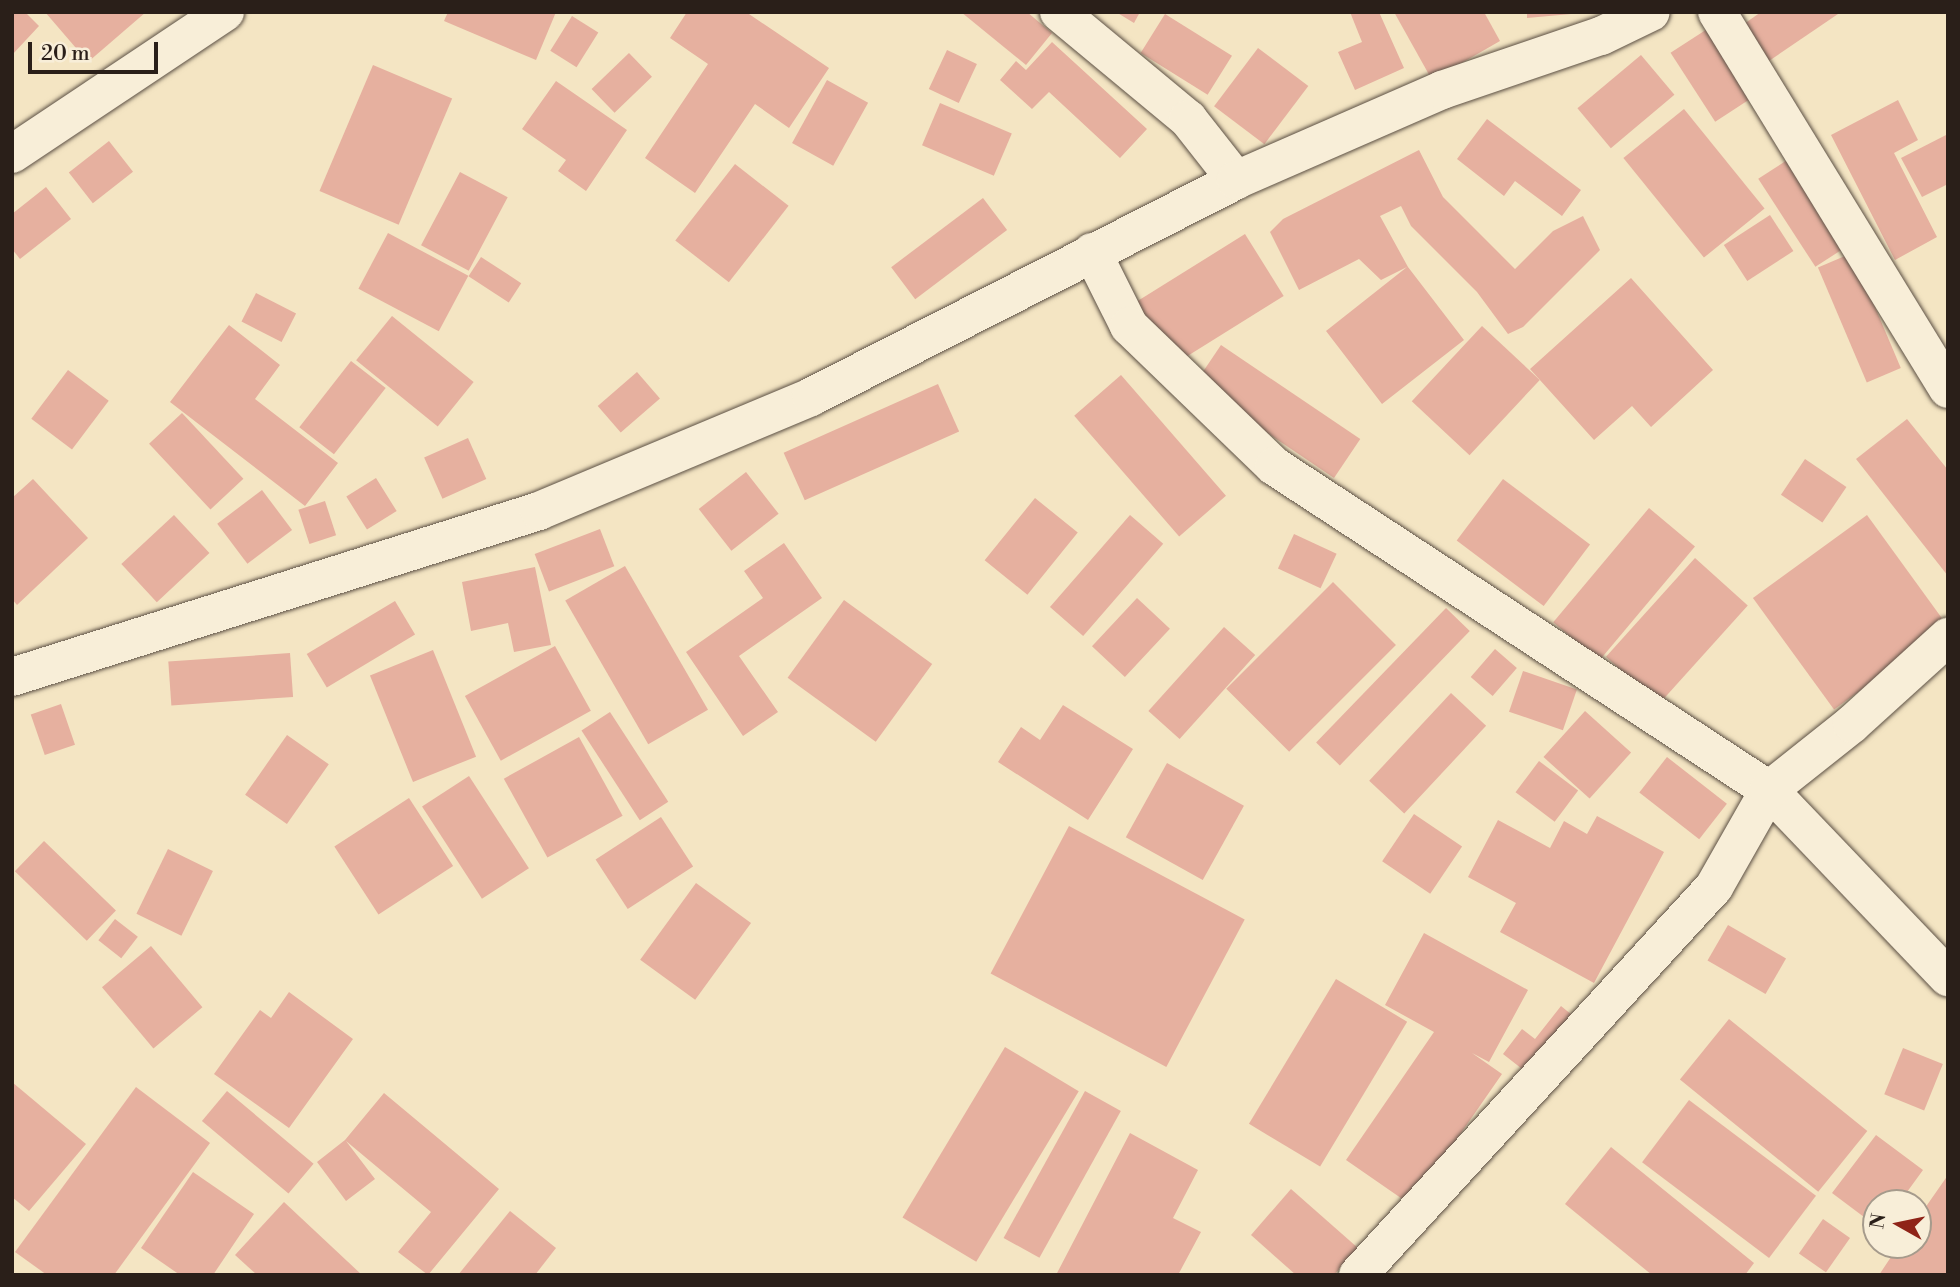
<!DOCTYPE html>
<html>
<head>
<meta charset="utf-8">
<style>
	body { margin:0 }
	#map { position:relative; width:1960px; height:1287px; overflow:hidden; background:#f4e5c3; font-family:"Libre Bodoni",serif }
	div>[style] { position:absolute }
	[style*='--x'] { left:calc(var(--x)*1px); top:calc(var(--y)*1px); width:calc(var(--w)*1px); rotate:calc(var(--a)*1deg) }
	.building>* { inset:0; background:#e6b09f; transform-origin:0 0 }
	.roads { filter:drop-shadow(0 0 2px #5c5044) drop-shadow(0 0 2px #5c5044) }
	.minor>* { height:38px; margin:-19px; padding:0 19px; transform-origin:19px; border-radius:19px; background:#f8eed8 }
	span { translate:-50% -50%; white-space:nowrap; text-align:center; line-height:1.15; -webkit-text-stroke:7px #f8eed8; paint-order:stroke }
	.frame { position:absolute; inset:0; border:14px solid #2a1f19; pointer-events:none }
	.north { position:absolute; left:1862px; top:1189px; width:70px; height:70px; box-sizing:border-box; background:#f8eed8; border:2px solid #a69b8c; border-radius:50%; rotate:279deg; font-size:19px; font-weight:700; line-height:28px; text-align:center; color:#2a1f19 }
	.north::after { content:''; display:block; margin:auto; width:24px; height:32px; background:#8f2418; clip-path:polygon(50% 0,100% 100%,50% 72%,0 100%) }
	.scale { position:absolute; left:28px; top:42px; width:130px; height:32px; box-sizing:border-box; border:4px solid #2a1f19; border-top:0; padding-left:9px; font-size:21px; line-height:24px; white-space:nowrap; color:#2a1f19; -webkit-text-stroke:5px #f8eed8; paint-order:stroke }
</style>
</head>
<body>
<div id="map">
	<div class="building">
		<i style="clip-path:polygon(12px 12px,25px 12px,39px 26px,12px 55px)"></i>
		<i style="clip-path:polygon(45px 12px,146px 12px,88px 62px)"></i>
		<i style="clip-path:polygon(448px 12px,556px 12px,536px 60px,444px 21px)"></i>
		<i style="clip-path:polygon(687px 12px,746px 12px,829px 68px,789px 128px,755px 104px,695px 193px,645px 158px,708px 64px,670px 38px)"></i>
		<i style="clip-path:polygon(961px 12px,1027px 12px,1052px 33px,1026px 65px)"></i>
		<i style="clip-path:polygon(1116px 12px,1140px 12px,1134px 23px)"></i>
		<i style="clip-path:polygon(1350px 12px,1379px 12px,1404px 68px,1355px 90px,1338px 52px,1362px 42px)"></i>
		<i style="clip-path:polygon(1394px 12px,1484px 12px,1500px 41px,1432px 80px)"></i>
		<i style="clip-path:polygon(1527px 12px,1571px 12px,1571px 14px,1527px 18px)"></i>
		<i style="clip-path:polygon(1761px 12px,1837px 12px,1838px 14px,1769px 61px,1744px 24px)"></i>
		<i style="left:1165px;top:14px;width:79px;height:46px;rotate:32deg"></i>
		<i style="left:572px;top:16px;width:31px;height:41px;rotate:32deg"></i>
		<i style="left:1715px;top:24px;width:82px;height:53px;rotate:57deg"></i>
		<i style="clip-path:polygon(1052px 42px,1147px 129px,1120px 158px,1049px 92px,1032px 109px,1000px 80px,1016px 61px,1026px 70px)"></i>
		<i style="left:1258px;top:48px;width:63px;height:73px;rotate:37deg"></i>
		<i style="left:947px;top:50px;width:33px;height:43px;rotate:25deg"></i>
		<i style="left:629px;top:53px;width:33px;height:52px;rotate:46deg"></i>
		<i style="left:1641px;top:55px;width:52px;height:83px;rotate:50deg"></i>
		<i style="left:373px;top:65px;width:86px;height:137px;rotate:23deg"></i>
		<i style="left:827px;top:80px;width:47px;height:72px;rotate:29deg"></i>
		<i style="clip-path:polygon(556px 81px,627px 130px,586px 191px,558px 171px,566px 160px,522px 129px)"></i>
		<i style="clip-path:polygon(1898px 100px,1918px 140px,1894px 153px,1937px 237px,1895px 260px,1831px 135px)"></i>
		<i style="left:940px;top:103px;width:78px;height:46px;rotate:23deg"></i>
		<i style="left:1684px;top:109px;width:128px;height:78px;rotate:51deg"></i>
		<i style="clip-path:polygon(1487px 119px,1581px 190px,1562px 216px,1515px 181px,1504px 196px,1457px 159px)"></i>
		<i style="clip-path:polygon(1948px 134px,1948px 184px,1922px 197px,1901px 158px)"></i>
		<i style="left:109px;top:141px;width:39px;height:51px;rotate:52deg"></i>
		<i style="clip-path:polygon(1419px 150px,1443px 197px,1515px 269px,1553px 231px,1583px 216px,1600px 250px,1523px 327px,1508px 334px,1477px 292px,1411px 226px,1401px 206px,1380px 216px,1408px 267px,1464px 340px,1382px 404px,1326px 331px,1407px 267px,1381px 280px,1359px 259px,1299px 290px,1270px 232px,1283px 219px)"></i>
		<i style="left:1801px;top:151px;width:105px;height:51px;rotate:57deg"></i>
		<i style="left:735px;top:164px;width:68px;height:97px;rotate:38deg"></i>
		<i style="left:460px;top:172px;width:54px;height:83px;rotate:28deg"></i>
		<i style="clip-path:polygon(46px 187px,71px 219px,20px 259px,12px 249px,12px 214px)"></i>
		<i style="left:983px;top:198px;width:40px;height:115px;rotate:53deg"></i>
		<i style="left:1770px;top:215px;width:43px;height:55px;rotate:57deg"></i>
		<i style="left:388px;top:233px;width:91px;height:63px;rotate:28deg"></i>
		<i style="left:1245px;top:234px;width:73px;height:129px;rotate:58deg"></i>
		<i style="left:1852px;top:253px;width:125px;height:37px;rotate:67deg"></i>
		<i style="left:481px;top:257px;width:48px;height:23px;rotate:33deg"></i>
		<i style="clip-path:polygon(1631px 278px,1713px 370px,1651px 427px,1632px 406px,1594px 440px,1530px 369px)"></i>
		<i style="left:256px;top:293px;width:45px;height:32px;rotate:27deg"></i>
		<i style="left:392px;top:316px;width:105px;height:57px;rotate:39deg"></i>
		<i style="clip-path:polygon(229px 325px,280px 365px,255px 399px,338px 463px,305px 506px,170px 402px)"></i>
		<i style="left:1482px;top:326px;width:79px;height:103px;rotate:43deg"></i>
		<i style="left:1221px;top:345px;width:168px;height:47px;rotate:34deg"></i>
		<i style="left:351px;top:361px;width:44px;height:84px;rotate:38deg"></i>
		<i style="left:68px;top:370px;width:51px;height:61px;rotate:37deg"></i>
		<i style="left:637px;top:372px;width:35px;height:52px;rotate:49deg"></i>
		<i style="left:1121px;top:375px;width:160px;height:62px;rotate:49deg"></i>
		<i style="left:938px;top:384px;width:52px;height:169px;rotate:66deg"></i>
		<i style="left:182px;top:413px;width:90px;height:45px;rotate:47deg"></i>
		<i style="clip-path:polygon(1907px 419px,1948px 470px,1948px 576px,1856px 459px)"></i>
		<i style="left:468px;top:438px;width:45px;height:48px;rotate:66deg"></i>
		<i style="left:1805px;top:459px;width:50px;height:43px;rotate:34deg"></i>
		<i style="left:746px;top:472px;width:53px;height:60px;rotate:52deg"></i>
		<i style="left:376px;top:478px;width:39px;height:35px;rotate:58deg"></i>
		<i style="clip-path:polygon(33px 479px,88px 538px,17px 605px,12px 599px,12px 498px)"></i>
		<i style="left:1503px;top:479px;width:109px;height:77px;rotate:37deg"></i>
		<i style="left:262px;top:490px;width:50px;height:56px;rotate:53deg"></i>
		<i style="left:1035px;top:498px;width:55px;height:80px;rotate:39deg"></i>
		<i style="left:325px;top:501px;width:36px;height:28px;rotate:72deg"></i>
		<i style="left:1649px;top:508px;width:60px;height:149px;rotate:40deg"></i>
		<i style="left:174px;top:515px;width:52px;height:72px;rotate:47deg"></i>
		<i style="left:1130px;top:515px;width:44px;height:122px;rotate:41deg"></i>
		<i style="left:1867px;top:515px;width:138px;height:141px;rotate:54deg"></i>
		<i style="left:600px;top:529px;width:40px;height:70px;rotate:69deg"></i>
		<i style="left:1294px;top:534px;width:47px;height:38px;rotate:25deg"></i>
		<i style="clip-path:polygon(784px 543px,822px 598px,739px 656px,778px 712px,743px 736px,686px 652px,763px 598px,744px 571px)"></i>
		<i style="left:1695px;top:558px;width:71px;height:133px;rotate:42deg"></i>
		<i style="left:625px;top:566px;width:166px;height:69px;rotate:60deg"></i>
		<i style="clip-path:polygon(535px 567px,551px 645px,514px 652px,508px 623px,471px 631px,462px 582px)"></i>
		<i style="left:1333px;top:582px;width:89px;height:151px;rotate:45deg"></i>
		<i style="left:1137px;top:598px;width:45px;height:66px;rotate:43deg"></i>
		<i style="left:844px;top:600px;width:109px;height:96px;rotate:36deg"></i>
		<i style="left:395px;top:601px;width:39px;height:103px;rotate:59deg"></i>
		<i style="left:1446px;top:608px;width:33px;height:187px;rotate:44deg"></i>
		<i style="left:1224px;top:627px;width:42px;height:113px;rotate:42deg"></i>
		<i style="left:555px;top:646px;width:74px;height:103px;rotate:61deg"></i>
		<i style="left:1495px;top:649px;width:29px;height:37px;rotate:41deg"></i>
		<i style="left:433px;top:650px;width:115px;height:68px;rotate:68deg"></i>
		<i style="left:290px;top:653px;width:44px;height:122px;rotate:86deg"></i>
		<i style="left:1523px;top:671px;width:57px;height:43px;rotate:19deg"></i>
		<i style="left:1451px;top:693px;width:48px;height:120px;rotate:43deg"></i>
		<i style="left:61px;top:704px;width:43px;height:32px;rotate:71deg"></i>
		<i style="clip-path:polygon(1063px 705px,1133px 749px,1088px 820px,998px 762px,1021px 727px,1040px 740px)"></i>
		<i style="left:1585px;top:711px;width:62px;height:62px;rotate:42deg"></i>
		<i style="left:610px;top:712px;width:107px;height:34px;rotate:57deg"></i>
		<i style="left:287px;top:735px;width:51px;height:73px;rotate:35deg"></i>
		<i style="left:579px;top:737px;width:90px;height:86px;rotate:61deg"></i>
		<i style="left:1667px;top:757px;width:76px;height:45px;rotate:38deg"></i>
		<i style="left:1539px;top:761px;width:49px;height:39px;rotate:37deg"></i>
		<i style="left:1167px;top:763px;width:88px;height:85px;rotate:29deg"></i>
		<i style="left:469px;top:776px;width:110px;height:56px;rotate:57deg"></i>
		<i style="left:409px;top:798px;width:81px;height:89px;rotate:57deg"></i>
		<i style="left:1414px;top:814px;width:58px;height:57px;rotate:34deg"></i>
		<i style="clip-path:polygon(1597px 816px,1664px 852px,1594px 983px,1500px 932px,1516px 903px,1468px 877px,1498px 820px,1550px 848px,1564px 821px,1587px 834px)"></i>
		<i style="left:661px;top:817px;width:59px;height:78px;rotate:57deg"></i>
		<i style="left:1069px;top:826px;width:199px;height:167px;rotate:28deg"></i>
		<i style="left:44px;top:841px;width:100px;height:42px;rotate:44deg"></i>
		<i style="left:168px;top:849px;width:50px;height:72px;rotate:26deg"></i>
		<i style="left:696px;top:883px;width:68px;height:95px;rotate:36deg"></i>
		<i style="left:115px;top:919px;width:29px;height:27px;rotate:38deg"></i>
		<i style="left:1728px;top:925px;width:67px;height:41px;rotate:30deg"></i>
		<i style="clip-path:polygon(1424px 933px,1528px 990px,1489px 1062px,1472px 1053px,1502px 1074px,1411px 1205px,1346px 1160px,1434px 1032px,1385px 1005px)"></i>
		<i style="left:151px;top:946px;width:80px;height:64px;rotate:50deg"></i>
		<i style="left:1336px;top:979px;width:83px;height:169px;rotate:31deg"></i>
		<i style="clip-path:polygon(289px 992px,353px 1039px,289px 1128px,214px 1074px,260px 1010px,271px 1018px)"></i>
		<i style="clip-path:polygon(1561px 1006px,1588px 1028px,1544px 1086px,1503px 1054px,1522px 1029px,1535px 1039px)"></i>
		<i style="left:1729px;top:1019px;width:178px;height:78px;rotate:39deg"></i>
		<i style="left:1005px;top:1047px;width:86px;height:199px;rotate:31deg"></i>
		<i style="left:1903px;top:1048px;width:43px;height:50px;rotate:22deg"></i>
		<i style="clip-path:polygon(12px 1082px,86px 1144px,29px 1211px,12px 1197px)"></i>
		<i style="clip-path:polygon(136px 1087px,210px 1143px,114px 1275px,47px 1275px,15px 1252px)"></i>
		<i style="left:227px;top:1091px;width:113px;height:39px;rotate:40deg"></i>
		<i style="left:1085px;top:1091px;width:41px;height:168px;rotate:29deg"></i>
		<i style="clip-path:polygon(384px 1093px,499px 1189px,428px 1275px,398px 1252px,431px 1212px,346px 1141px,375px 1179px,346px 1201px,317px 1162px,345px 1140px)"></i>
		<i style="left:1689px;top:1100px;width:159px;height:78px;rotate:37deg"></i>
		<i style="clip-path:polygon(1130px 1133px,1198px 1170px,1173px 1218px,1201px 1232px,1178px 1275px,1056px 1275px)"></i>
		<i style="clip-path:polygon(1876px 1135px,1923px 1170px,1899px 1203px,1876px 1203px,1876px 1226px,1832px 1193px)"></i>
		<i style="clip-path:polygon(1611px 1147px,1754px 1263px,1745px 1275px,1652px 1275px,1565px 1204px)"></i>
		<i style="clip-path:polygon(193px 1172px,254px 1214px,213px 1275px,180px 1275px,141px 1248px)"></i>
		<i style="clip-path:polygon(1948px 1175px,1948px 1275px,1879px 1275px,1899px 1245px,1918px 1245px,1918px 1218px)"></i>
		<i style="clip-path:polygon(1291px 1189px,1358px 1248px,1334px 1275px,1296px 1275px,1251px 1235px)"></i>
		<i style="clip-path:polygon(284px 1202px,362px 1275px,257px 1275px,235px 1255px)"></i>
		<i style="clip-path:polygon(510px 1211px,556px 1248px,535px 1275px,458px 1275px)"></i>
		<i style="left:1823px;top:1219px;width:33px;height:42px;rotate:35deg"></i>
	</div>
	<div class="roads">
		<div class="minor">
			<i style="--x:1059;--y:12;--w:168;--a:39.7"></i>
			<i style="--x:1188;--y:119;--w:78;--a:51.8"></i>
			<i style="--x:1717;--y:12;--w:442;--a:58.5"></i>
			<i style="--x:12;--y:154;--w:256;--a:-33.7"></i>
			<i style="--x:1092;--y:252;--w:83;--a:63.4"></i>
			<i style="--x:1129;--y:326;--w:202;--a:44"></i>
			<i style="--x:1274;--y:466;--w:592;--a:33.21"></i>
			<i style="--x:1769;--y:790;--w:259;--a:46.3"></i>
			<i style="--x:12;--y:677;--w:553;--a:-17.48"></i>
			<i style="--x:539;--y:511;--w:295;--a:-22.7"></i>
			<i style="--x:811;--y:397;--w:477;--a:-27"></i>
			<i style="--x:1236;--y:180;--w:225;--a:-23.6"></i>
			<i style="--x:1442;--y:90;--w:168;--a:-18.8"></i>
			<i style="--x:1601;--y:36;--w:55;--a:-25.6"></i>
			<i style="--x:1358;--y:1275;--w:527;--a:-47.46"></i>
			<i style="--x:1714;--y:887;--w:112;--a:-60.4"></i>
			<i style="--x:1769;--y:790;--w:106;--a:-38.5"></i>
			<i style="--x:1852;--y:724;--w:130;--a:-42.2"></i>
		</div>
	</div>
	<div class="frame"></div>
	<div class="north">N</div>
	<div class="scale">20 m</div>
</div>
</body>
</html>
